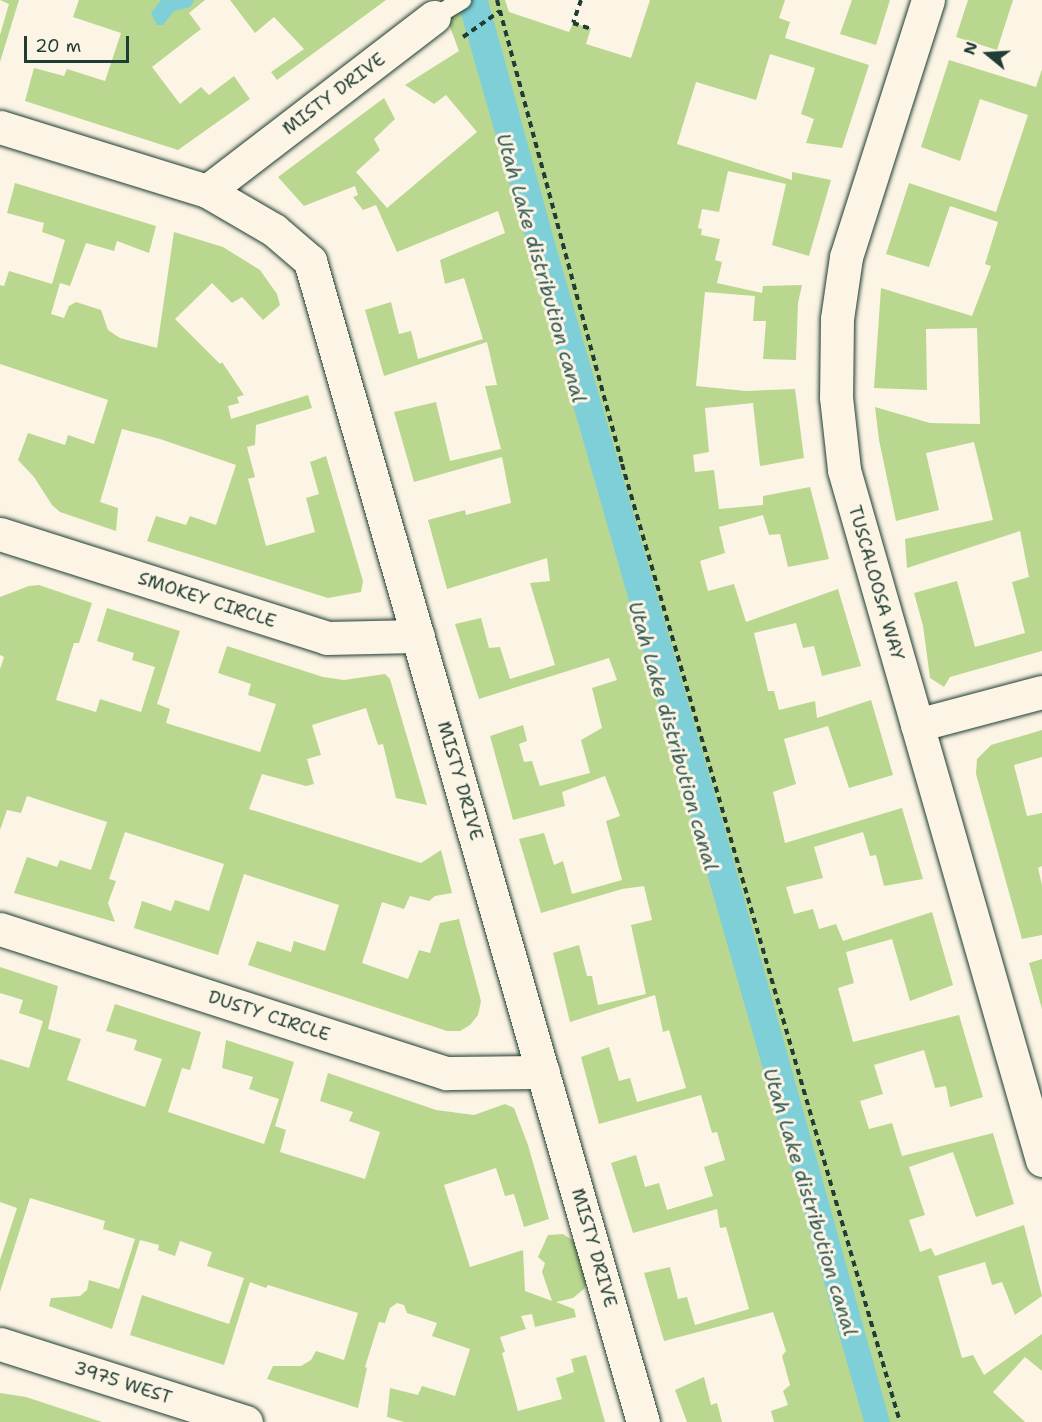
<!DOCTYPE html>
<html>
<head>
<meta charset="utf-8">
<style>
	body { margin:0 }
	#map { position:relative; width:1042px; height:1422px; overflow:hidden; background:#fcf5e5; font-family:"Shantell Sans",sans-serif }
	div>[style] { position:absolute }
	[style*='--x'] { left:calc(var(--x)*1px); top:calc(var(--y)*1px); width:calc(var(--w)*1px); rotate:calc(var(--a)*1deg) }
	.green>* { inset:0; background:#bad78f }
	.water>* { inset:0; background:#7ecfd8 }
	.path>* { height:4px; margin-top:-2px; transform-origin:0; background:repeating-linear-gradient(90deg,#1f3d34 0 6px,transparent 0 10.5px) }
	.roads { filter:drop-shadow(0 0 2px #1f3d34) drop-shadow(0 0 2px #1f3d34) }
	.service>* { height:18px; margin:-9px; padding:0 9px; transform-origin:9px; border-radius:9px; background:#fcf5e5 }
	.minor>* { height:33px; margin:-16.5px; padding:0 16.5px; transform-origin:16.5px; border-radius:16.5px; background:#fcf5e5 }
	span { translate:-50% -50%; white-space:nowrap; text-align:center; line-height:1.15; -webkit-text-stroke:6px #fcf5e5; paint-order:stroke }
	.street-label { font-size:18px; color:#1f3d34 }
	.water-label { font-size:20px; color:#325a55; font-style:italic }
	.north { position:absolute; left:958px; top:24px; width:60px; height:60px; -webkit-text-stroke:4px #fcf5e5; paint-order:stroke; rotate:288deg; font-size:16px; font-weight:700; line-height:24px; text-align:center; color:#1f3d34 }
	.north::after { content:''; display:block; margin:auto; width:21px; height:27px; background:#1f3d34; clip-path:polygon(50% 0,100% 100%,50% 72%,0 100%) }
	.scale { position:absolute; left:24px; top:36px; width:105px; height:27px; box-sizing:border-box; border:3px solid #1f3d34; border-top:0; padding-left:8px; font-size:18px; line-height:21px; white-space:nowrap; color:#1f3d34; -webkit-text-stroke:4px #fcf5e5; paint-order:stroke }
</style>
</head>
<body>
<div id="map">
	<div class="green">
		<i style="clip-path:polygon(0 0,19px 0,0 62px,0 35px,9px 4px)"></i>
		<i style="clip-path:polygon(79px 0,205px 0,189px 13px,201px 29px,152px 67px,180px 104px,201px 87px,209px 95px,234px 76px,250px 99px,178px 150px,25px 101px,34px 68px,64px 76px,67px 69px,105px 81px,121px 33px,73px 17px)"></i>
		<i style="clip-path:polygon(230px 0,386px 0,277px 80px,271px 72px,304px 49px,274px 17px,255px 33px)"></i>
		<i style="clip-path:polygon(440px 0,505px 0,509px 12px,569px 32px,573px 23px,591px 28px,586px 44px,631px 58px,650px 0,785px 0,779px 18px,790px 22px,785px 38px,869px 65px,842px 148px,806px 143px,814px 119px,801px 114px,815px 68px,770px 54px,756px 100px,696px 82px,677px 144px,792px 180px,792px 172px,831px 180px,809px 256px,772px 245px,786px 184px,728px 171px,719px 212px,702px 209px,698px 228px,702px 229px,701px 235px,720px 239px,715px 260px,722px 262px,717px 283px,762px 293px,763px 286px,802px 285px,798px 303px,796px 360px,763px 359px,766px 321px,753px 321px,755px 296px,705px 292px,696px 386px,746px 391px,795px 389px,804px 458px,760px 466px,753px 403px,705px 408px,709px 452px,693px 455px,695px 472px,714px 470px,719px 509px,763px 505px,763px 496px,810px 487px,829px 559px,788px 567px,780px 534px,769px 535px,763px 515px,719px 527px,725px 553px,700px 561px,708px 591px,734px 584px,746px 622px,838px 589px,861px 666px,822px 676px,814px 646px,803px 648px,796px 623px,754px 633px,768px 691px,774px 691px,779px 710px,815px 701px,817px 718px,871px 700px,893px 775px,849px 788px,828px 726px,784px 739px,796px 784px,773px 792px,785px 843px,902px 808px,923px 879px,884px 886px,876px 855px,870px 856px,863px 832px,814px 847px,823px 878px,786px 887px,794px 914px,813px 909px,819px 929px,836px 924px,843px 941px,932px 912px,953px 985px,910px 1001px,892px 939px,846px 952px,854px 983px,838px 988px,853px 1042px,959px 1015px,983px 1097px,950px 1107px,946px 1086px,935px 1088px,924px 1050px,874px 1065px,883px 1094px,860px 1101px,869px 1129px,892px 1123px,902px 1156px,993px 1133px,1014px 1204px,976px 1217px,953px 1152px,909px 1167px,925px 1215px,909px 1220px,920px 1252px,931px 1248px,935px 1256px,1024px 1225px,1042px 1296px,1015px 1315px,1002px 1282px,992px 1285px,985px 1262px,938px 1276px,962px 1358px,973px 1355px,984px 1375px,1042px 1334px,1042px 1371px,1025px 1357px,993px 1392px,1025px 1422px,774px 1422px,771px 1411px,788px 1405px,783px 1391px,790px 1385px,782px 1356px,786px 1351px,773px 1312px,664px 1341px,644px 1273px,670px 1267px,678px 1299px,687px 1297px,695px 1325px,749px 1309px,726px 1227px,720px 1228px,717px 1209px,633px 1233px,611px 1163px,636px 1155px,645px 1187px,659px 1183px,667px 1210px,713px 1196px,704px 1167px,725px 1160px,717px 1132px,712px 1133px,701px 1095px,599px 1124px,581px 1057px,609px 1047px,619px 1081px,630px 1078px,637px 1102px,686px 1088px,669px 1030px,663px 1032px,655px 995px,570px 1022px,553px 953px,579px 945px,587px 976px,592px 976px,598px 1005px,646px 994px,631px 925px,652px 920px,644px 886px,622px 889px,541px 913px,519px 839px,544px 833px,554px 865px,563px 861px,572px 894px,622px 880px,606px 821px,620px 816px,605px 776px,562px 792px,565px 806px,513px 820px,490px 736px,523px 725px,527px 741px,519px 744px,524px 762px,532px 761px,540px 786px,590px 773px,581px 740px,602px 728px,592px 688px,617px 680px,609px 658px,479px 699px,455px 624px,481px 618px,489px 648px,500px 647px,510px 679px,555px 665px,530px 583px,550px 581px,547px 558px,447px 589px,428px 520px,465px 510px,466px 515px,511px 503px,502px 457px,414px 482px,394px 412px,436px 402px,450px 461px,501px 449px,485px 386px,497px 385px,487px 342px,384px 376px,365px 310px,391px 302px,399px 334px,411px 331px,418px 359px,483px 339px,464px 278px,445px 284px,440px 260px,505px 233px,498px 211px,397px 252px,376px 205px,363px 210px,353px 197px,358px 195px,355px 186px,304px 206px,278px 177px,384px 98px,395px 119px,374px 139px,380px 150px,356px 172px,387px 208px,477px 132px,446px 95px,434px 104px,405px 85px,459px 51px)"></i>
		<i style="clip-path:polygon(852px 0,890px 0,876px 45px,840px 34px)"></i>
		<i style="clip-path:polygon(968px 0,1013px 0,997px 50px,956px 37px)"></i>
		<i style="clip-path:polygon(949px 60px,1036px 87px,1042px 69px,1042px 651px,950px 677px,944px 687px,930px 678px,923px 626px,914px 593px,957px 581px,975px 647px,1025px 633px,1012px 582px,1029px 577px,1020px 531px,907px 568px,905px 539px,993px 520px,974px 442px,926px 453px,939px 510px,896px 521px,879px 440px,875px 407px,930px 423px,980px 424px,977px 328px,926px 329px,927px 390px,874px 388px,881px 288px,972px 316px,991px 266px,985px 264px,998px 222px,950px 206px,929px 267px,886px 254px,909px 183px,996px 212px,1028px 115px,980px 99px,960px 161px,921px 147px)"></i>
		<i style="clip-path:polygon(15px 183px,156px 226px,149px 253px,117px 241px,114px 251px,86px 243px,70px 286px,60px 283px,51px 314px,64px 318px,69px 306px,76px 302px,101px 310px,108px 330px,120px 338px,157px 348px,174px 232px,223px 247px,260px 270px,277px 294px,280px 305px,263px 320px,242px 297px,232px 303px,212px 283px,175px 319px,220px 364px,222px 362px,244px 395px,237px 397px,239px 403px,228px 406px,231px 419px,308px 395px,312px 408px,256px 425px,255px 445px,247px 447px,255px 477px,248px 479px,266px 546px,315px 532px,306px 498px,319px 494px,310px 462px,326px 456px,363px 581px,361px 592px,328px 598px,147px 541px,156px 516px,186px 525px,190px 516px,216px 525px,236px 465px,160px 439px,122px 429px,100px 502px,118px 508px,116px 531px,60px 512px,52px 505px,34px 477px,18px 460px,28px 433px,65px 445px,68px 435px,94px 444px,108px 400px,0 364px,0 285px,4px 286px,9px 271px,52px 284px,65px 240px,42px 232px,44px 223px,7px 213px)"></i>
		<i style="clip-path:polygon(39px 585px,92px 603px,79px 643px,74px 643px,56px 700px,96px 712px,100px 699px,141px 712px,155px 667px,132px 660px,134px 653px,97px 641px,107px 608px,180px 631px,157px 704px,170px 709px,166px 723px,260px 752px,276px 704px,248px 695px,251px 684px,218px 673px,227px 646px,323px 677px,344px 680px,385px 674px,390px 679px,427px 805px,396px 798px,383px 744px,378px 745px,366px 708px,312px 725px,321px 755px,307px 759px,314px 784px,306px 786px,262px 774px,249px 809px,421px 863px,441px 850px,452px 893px,435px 896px,429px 901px,410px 896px,404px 909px,382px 902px,362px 963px,408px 979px,419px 950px,430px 953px,440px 923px,459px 919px,481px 1001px,478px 1015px,470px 1025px,460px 1031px,447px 1031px,248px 965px,257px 941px,291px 952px,294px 941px,325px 951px,339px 905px,244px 874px,218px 955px,134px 928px,142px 901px,171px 911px,175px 900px,209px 911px,224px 864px,125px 832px,109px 879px,116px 881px,108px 903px,115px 922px,14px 893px,27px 857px,57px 867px,60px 860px,91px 870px,107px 822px,27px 796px,21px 813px,7px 810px,0 830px,0 669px,4px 657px,0 655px,0 597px,29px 586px)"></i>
		<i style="clip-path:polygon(1042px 730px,1042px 757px,1014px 765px,1027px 816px,1042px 813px,1042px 866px,1038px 868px,1042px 885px,1042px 935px,1022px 939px,976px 774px,977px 759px,991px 745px)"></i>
		<i style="clip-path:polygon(1042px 959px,1042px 1009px,1029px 963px)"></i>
		<i style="clip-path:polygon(0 967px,58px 986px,48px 1029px,81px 1039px,67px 1080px,145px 1107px,162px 1059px,134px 1050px,137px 1040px,106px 1031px,115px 1004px,201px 1032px,190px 1070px,182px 1068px,168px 1112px,264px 1144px,279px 1099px,249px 1089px,253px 1077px,222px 1068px,226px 1040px,294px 1062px,275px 1126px,286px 1130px,280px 1152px,365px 1179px,380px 1132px,349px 1121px,353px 1112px,320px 1101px,328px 1073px,436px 1110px,474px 1115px,505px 1104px,514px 1108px,528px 1145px,549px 1219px,524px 1227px,514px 1194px,505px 1196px,496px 1168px,444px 1185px,470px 1267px,523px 1250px,525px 1291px,552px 1301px,542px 1272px,545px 1263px,538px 1257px,548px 1235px,563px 1234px,581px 1246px,589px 1278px,584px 1289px,573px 1298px,556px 1302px,574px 1309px,576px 1317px,535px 1327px,532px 1314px,521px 1316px,526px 1329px,500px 1337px,505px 1352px,502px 1353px,518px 1411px,562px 1399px,556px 1378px,574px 1372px,571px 1359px,586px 1355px,605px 1422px,404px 1422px,387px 1417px,390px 1388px,418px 1395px,422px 1386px,455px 1396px,470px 1349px,432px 1336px,437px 1323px,407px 1313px,404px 1305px,397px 1303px,390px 1308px,385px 1323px,379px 1322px,365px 1367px,367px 1368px,358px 1408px,267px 1379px,273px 1366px,301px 1366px,311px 1360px,316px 1351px,344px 1360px,358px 1313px,268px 1285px,266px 1288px,250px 1282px,224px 1365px,130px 1335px,142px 1295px,229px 1324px,244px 1278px,207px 1266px,212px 1252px,180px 1241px,175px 1256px,158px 1250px,159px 1245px,140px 1240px,112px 1329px,49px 1306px,51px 1298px,80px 1296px,87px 1290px,89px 1280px,119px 1289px,135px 1239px,103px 1229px,105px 1221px,30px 1198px,0 1292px,0 1260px,17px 1208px,0 1202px,0 1059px,29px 1068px,43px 1021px,19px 1013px,23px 1000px,0 993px)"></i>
		<i style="clip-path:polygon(704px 1377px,711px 1405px,717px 1403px,722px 1422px,687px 1422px,675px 1390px)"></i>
		<i style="clip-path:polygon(0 1393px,26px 1397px,102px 1422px,0 1422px)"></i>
	</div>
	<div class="water">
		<i style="clip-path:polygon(161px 0,193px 0,194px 1px,190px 7px,174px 11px,163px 25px,157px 25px,151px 13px)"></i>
		<i style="clip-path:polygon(457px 0,488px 0,557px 250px,725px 830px,890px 1422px,864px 1422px)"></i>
	</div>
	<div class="path">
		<i style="--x:497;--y:0;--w:481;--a:74.9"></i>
		<i style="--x:622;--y:464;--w:998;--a:73.82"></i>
		<i style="--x:581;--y:0;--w:24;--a:109"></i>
		<i style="--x:573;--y:23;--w:19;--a:18"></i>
		<i style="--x:463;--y:37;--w:45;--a:-35.1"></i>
	</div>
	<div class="roads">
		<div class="service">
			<i style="--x:434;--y:17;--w:33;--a:-31"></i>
		</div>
		<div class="minor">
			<i style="--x:928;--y:0;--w:270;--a:107.7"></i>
			<i style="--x:846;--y:257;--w:63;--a:98.3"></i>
			<i style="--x:837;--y:319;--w:78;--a:90.7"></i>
			<i style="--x:836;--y:397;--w:73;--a:83.7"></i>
			<i style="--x:844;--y:470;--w:718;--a:73.99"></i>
			<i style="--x:0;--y:127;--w:217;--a:17.2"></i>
			<i style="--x:207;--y:191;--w:286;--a:-37.5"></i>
			<i style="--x:207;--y:191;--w:78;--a:30.2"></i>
			<i style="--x:274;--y:230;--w:48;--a:40.7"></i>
			<i style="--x:310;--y:261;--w:1208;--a:74"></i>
			<i style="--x:0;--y:534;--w:343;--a:17.6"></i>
			<i style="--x:327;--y:638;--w:91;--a:-1.3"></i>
			<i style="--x:917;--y:725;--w:129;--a:-14.8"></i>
			<i style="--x:0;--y:929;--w:469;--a:17.9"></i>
			<i style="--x:446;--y:1073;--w:97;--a:-0.6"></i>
			<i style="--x:0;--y:1344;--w:258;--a:17.6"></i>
		</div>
	</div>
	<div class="street-label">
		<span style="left:334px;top:94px;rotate:-37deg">MISTY DRIVE</span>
		<span style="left:876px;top:583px;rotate:74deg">TUSCALOOSA WAY</span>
		<span style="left:207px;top:600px;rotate:18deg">SMOKEY CIRCLE</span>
		<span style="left:460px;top:781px;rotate:74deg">MISTY DRIVE</span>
		<span style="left:269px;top:1016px;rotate:18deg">DUSTY CIRCLE</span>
		<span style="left:594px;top:1248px;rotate:74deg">MISTY DRIVE</span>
		<span style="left:123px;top:1383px;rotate:18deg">3975 WEST</span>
	</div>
	<div class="water-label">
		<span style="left:541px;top:268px;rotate:74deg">Utah Lake distribution canal</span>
		<span style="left:673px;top:736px;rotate:74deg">Utah Lake distribution canal</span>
		<span style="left:810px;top:1202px;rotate:73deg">Utah Lake distribution canal</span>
	</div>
	<div class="north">N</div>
	<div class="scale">20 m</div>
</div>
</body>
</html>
